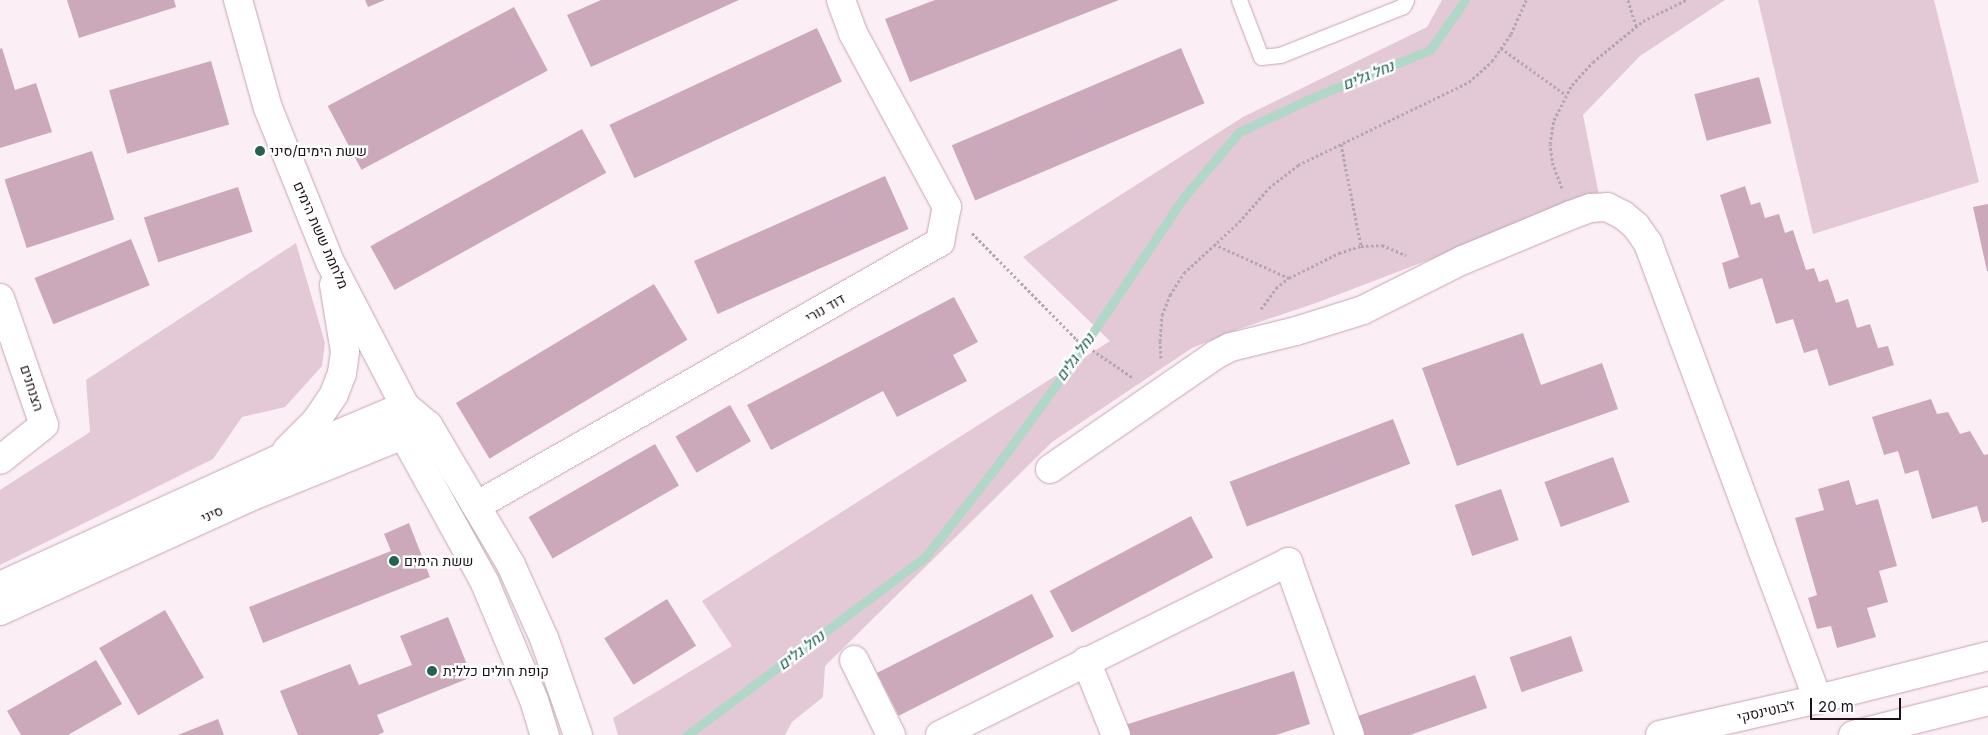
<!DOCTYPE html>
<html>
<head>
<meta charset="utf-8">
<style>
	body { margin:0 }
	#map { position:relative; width:1988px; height:735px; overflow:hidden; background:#fceef5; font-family:Inter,Heebo,sans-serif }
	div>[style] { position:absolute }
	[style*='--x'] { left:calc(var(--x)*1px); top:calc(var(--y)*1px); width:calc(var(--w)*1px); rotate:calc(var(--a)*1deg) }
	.green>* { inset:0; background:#e3c8d6 }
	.stream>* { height:9px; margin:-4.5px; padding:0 4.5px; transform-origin:4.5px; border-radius:4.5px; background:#b0d7c8 }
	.building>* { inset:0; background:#cba9ba; transform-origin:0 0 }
	.path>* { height:3px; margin-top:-1.5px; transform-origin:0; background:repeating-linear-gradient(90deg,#b4a7ae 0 2.5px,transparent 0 5px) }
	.roads { filter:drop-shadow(0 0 1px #c4a5b5) drop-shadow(0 0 1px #c4a5b5) }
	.service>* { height:15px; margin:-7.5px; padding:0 7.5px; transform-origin:7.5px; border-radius:7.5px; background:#fff }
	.minor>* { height:28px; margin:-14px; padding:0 14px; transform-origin:14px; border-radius:14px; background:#fff }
	.tertiary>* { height:28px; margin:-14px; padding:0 14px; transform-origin:14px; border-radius:14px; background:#fff }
	.dots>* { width:14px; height:14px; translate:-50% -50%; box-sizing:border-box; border:2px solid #fff; border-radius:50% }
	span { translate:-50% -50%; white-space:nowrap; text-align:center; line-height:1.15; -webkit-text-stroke:5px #fff; paint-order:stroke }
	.poi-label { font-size:14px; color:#1c1117 }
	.left { translate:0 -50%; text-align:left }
	.street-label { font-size:14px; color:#1c1117 }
	.water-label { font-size:15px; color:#0f5945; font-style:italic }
	.scale { position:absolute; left:1810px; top:698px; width:91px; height:22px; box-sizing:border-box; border:2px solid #1c1117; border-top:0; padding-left:6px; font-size:15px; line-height:18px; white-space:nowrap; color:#1c1117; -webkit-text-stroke:4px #fff; paint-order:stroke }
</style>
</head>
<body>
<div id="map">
	<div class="green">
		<i style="clip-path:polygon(1442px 0,1725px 0,1640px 56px,1583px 115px,1599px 195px,1316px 303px,1239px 329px,1192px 348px,1052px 442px,825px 666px,823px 697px,792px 722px,785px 735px,618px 735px,613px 718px,732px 646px,702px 601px,1110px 341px,1023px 257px,1243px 117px,1427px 27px)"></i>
		<i style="clip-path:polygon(1758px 0,1934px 0,1979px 182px,1813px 234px)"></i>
		<i style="clip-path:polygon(296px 243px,325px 343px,322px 366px,285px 407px,242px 417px,213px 459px,0 565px,0 490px,90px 432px,86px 380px)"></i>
	</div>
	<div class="stream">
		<i style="--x:687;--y:735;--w:297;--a:-36.8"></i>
		<i style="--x:925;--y:557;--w:115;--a:-51.7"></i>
		<i style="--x:996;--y:467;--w:137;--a:-53.9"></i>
		<i style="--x:1077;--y:356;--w:192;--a:-56.1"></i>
		<i style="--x:1184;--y:197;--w:85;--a:-49.8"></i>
		<i style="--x:1239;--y:132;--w:85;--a:-25.1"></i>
		<i style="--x:1316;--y:96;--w:123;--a:-22"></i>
		<i style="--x:1430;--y:50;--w:61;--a:-55"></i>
	</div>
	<div class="building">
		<i style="clip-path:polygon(67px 0,174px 0,176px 7px,79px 38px)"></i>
		<i style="clip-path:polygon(365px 0,385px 0,368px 7px)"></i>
		<i style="clip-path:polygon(601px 0,739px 0,591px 67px,567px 15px)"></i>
		<i style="clip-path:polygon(935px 0,1119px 0,910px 82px,885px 19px)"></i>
		<i style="left:514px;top:7px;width:72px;height:211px;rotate:62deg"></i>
		<i style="left:817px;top:28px;width:59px;height:229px;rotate:65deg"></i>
		<i style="clip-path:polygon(2px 48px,15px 90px,36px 83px,52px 132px,0 148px,0 49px)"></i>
		<i style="left:1181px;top:48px;width:60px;height:249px;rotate:67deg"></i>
		<i style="left:211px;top:61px;width:66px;height:106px;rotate:74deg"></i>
		<i style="left:1759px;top:77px;width:48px;height:67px;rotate:75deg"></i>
		<i style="left:582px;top:129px;width:50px;height:242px;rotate:61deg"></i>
		<i style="left:92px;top:151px;width:72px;height:92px;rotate:72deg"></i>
		<i style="left:885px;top:176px;width:58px;height:209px;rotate:66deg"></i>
		<i style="clip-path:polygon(1745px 186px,1751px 205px,1760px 202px,1765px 218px,1779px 214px,1785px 233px,1793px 230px,1806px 270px,1814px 268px,1819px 282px,1828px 279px,1836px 303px,1848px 299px,1857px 328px,1870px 324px,1878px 348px,1888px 346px,1894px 365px,1829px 386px,1817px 349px,1804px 353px,1793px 319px,1776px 324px,1762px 278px,1729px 289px,1722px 263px,1739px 257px,1720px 195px)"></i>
		<i style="left:238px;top:187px;width:47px;height:99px;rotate:72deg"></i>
		<i style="clip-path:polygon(1988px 204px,1988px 271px,1987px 271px,1973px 207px)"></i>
		<i style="left:131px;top:239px;width:50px;height:104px;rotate:68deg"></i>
		<i style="left:654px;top:284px;width:65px;height:231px;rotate:59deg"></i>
		<i style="clip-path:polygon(954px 297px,978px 342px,953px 355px,967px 381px,897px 417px,883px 391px,771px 450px,747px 405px)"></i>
		<i style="clip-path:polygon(1523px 333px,1541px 385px,1602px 363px,1618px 409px,1457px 466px,1422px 368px)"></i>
		<i style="clip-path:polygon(1931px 399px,1937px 414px,1948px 412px,1960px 434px,1970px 431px,1984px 455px,1988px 454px,1988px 521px,1982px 523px,1977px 506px,1932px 519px,1918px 470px,1905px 474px,1898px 451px,1884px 455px,1872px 417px)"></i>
		<i style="left:730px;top:405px;width:42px;height:63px;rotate:60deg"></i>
		<i style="left:1393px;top:419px;width:48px;height:175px;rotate:69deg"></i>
		<i style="left:655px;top:444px;width:48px;height:146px;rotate:60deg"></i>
		<i style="left:1613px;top:457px;width:48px;height:73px;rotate:70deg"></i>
		<i style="clip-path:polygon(1849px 480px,1856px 505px,1878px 499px,1897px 566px,1879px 571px,1888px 602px,1867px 608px,1876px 637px,1837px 648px,1831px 626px,1817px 629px,1808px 598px,1817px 595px,1795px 518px,1824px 510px,1818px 489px)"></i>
		<i style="left:1501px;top:489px;width:54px;height:49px;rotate:71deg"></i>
		<i style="left:1191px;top:516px;width:47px;height:160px;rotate:62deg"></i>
		<i style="clip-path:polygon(409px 523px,430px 577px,263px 643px,249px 607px,391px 551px,384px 534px)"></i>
		<i style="left:1032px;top:594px;width:48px;height:174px;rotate:63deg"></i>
		<i style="left:667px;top:599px;width:55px;height:74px;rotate:58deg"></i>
		<i style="left:165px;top:610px;width:78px;height:76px;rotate:60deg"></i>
		<i style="clip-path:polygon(448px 617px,472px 677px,377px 715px,384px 732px,378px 735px,298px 735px,280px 691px,350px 664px,359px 685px,412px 665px,400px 636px)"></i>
		<i style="left:1571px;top:636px;width:37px;height:65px;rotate:71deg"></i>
		<i style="clip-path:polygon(96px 660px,122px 704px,68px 735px,21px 735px,7px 711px)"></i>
		<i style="clip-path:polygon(1294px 671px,1310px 724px,1276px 735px,1128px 735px,1125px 725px)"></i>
		<i style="clip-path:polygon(1475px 675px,1487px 708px,1410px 735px,1364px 735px,1358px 716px)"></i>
		<i style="clip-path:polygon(218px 719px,224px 735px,178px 735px)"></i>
	</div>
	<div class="path">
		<i style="--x:1628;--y:0;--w:28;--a:73"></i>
		<i style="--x:1501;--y:48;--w:80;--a:35.9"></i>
		<i style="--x:1341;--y:144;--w:104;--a:78.9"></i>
		<i style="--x:1562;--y:188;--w:25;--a:-111"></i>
		<i style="--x:1553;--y:165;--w:21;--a:-98"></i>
		<i style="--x:1550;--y:144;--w:24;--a:-81"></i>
		<i style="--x:1554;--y:120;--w:39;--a:-63"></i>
		<i style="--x:1572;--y:85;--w:31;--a:-48"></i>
		<i style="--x:1593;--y:62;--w:65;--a:-39.4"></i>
		<i style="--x:1643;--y:21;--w:48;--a:-26"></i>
		<i style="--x:972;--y:233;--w:148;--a:45.5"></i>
		<i style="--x:1076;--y:339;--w:68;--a:34.2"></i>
		<i style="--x:1214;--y:244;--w:82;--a:24.4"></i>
		<i style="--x:1261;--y:309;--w:26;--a:-54"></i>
		<i style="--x:1276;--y:288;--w:16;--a:-38"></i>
		<i style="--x:1289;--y:278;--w:56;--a:-26.6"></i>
		<i style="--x:1339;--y:253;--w:23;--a:-18"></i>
		<i style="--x:1361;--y:246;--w:21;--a:-3"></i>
		<i style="--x:1382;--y:245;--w:26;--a:23"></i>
		<i style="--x:1161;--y:358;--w:17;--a:-93"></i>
		<i style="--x:1160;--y:341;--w:26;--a:-86"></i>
		<i style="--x:1162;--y:315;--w:22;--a:-68"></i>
		<i style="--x:1170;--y:295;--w:26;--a:-58"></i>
		<i style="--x:1184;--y:273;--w:75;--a:-42.8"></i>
		<i style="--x:1239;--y:222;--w:45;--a:-48.6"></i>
		<i style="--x:1269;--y:188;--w:37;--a:-38"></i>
		<i style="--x:1298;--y:165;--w:190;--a:-25.9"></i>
		<i style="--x:1469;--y:82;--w:31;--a:-42"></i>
		<i style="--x:1492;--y:61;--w:33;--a:-55"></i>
		<i style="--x:1511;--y:34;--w:37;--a:-66"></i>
	</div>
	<div class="roads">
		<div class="service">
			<i style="--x:1239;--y:0;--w:61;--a:68.9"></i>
			<i style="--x:1261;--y:57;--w:19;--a:-6"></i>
			<i style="--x:1280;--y:55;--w:132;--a:-21.7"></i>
			<i style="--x:1403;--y:6;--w:7;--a:-63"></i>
		</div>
		<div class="minor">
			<i style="--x:0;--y:298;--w:134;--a:70.9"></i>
			<i style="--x:44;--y:425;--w:56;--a:141.5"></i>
			<i style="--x:1050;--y:469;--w:201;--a:-34.6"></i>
			<i style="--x:1215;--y:355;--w:18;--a:-27"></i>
			<i style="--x:1231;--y:347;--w:67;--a:-13.8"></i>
			<i style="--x:1296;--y:331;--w:70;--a:-17.4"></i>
			<i style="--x:1363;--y:310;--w:112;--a:-26.6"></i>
			<i style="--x:1463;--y:260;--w:117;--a:-22.6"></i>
			<i style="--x:1571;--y:215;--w:20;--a:-20"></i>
			<i style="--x:1590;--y:208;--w:17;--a:-3"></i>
			<i style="--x:1607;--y:207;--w:18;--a:27"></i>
			<i style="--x:1623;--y:215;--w:17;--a:40"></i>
			<i style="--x:1636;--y:226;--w:21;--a:55"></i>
			<i style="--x:1648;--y:243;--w:487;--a:69.6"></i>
			<i style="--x:476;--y:506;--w:534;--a:-29.64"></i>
			<i style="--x:940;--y:242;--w:36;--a:-79"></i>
			<i style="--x:947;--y:207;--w:198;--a:-118.4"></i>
			<i style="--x:853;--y:33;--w:35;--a:-110"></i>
			<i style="--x:854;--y:660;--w:84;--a:63.7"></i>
			<i style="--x:1086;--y:661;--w:80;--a:67.9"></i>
			<i style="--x:940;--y:735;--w:389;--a:-26.4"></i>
			<i style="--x:1288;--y:562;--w:184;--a:70.3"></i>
		</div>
		<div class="tertiary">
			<i style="--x:238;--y:0;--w:112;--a:74.5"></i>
			<i style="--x:268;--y:108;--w:166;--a:68.1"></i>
			<i style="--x:330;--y:262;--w:162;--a:62.5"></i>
			<i style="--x:405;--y:406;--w:30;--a:40"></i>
			<i style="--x:428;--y:425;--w:163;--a:59.3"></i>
			<i style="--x:511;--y:565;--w:80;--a:65.7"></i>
			<i style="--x:544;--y:638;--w:103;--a:70.7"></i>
			<i style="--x:404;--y:418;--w:18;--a:90"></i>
			<i style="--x:404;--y:436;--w:168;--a:61.1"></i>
			<i style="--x:485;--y:583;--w:127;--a:67.3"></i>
			<i style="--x:534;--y:700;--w:37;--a:73"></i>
			<i style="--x:287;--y:450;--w:41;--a:-45"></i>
			<i style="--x:316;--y:421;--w:32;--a:-56"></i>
			<i style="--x:334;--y:394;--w:22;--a:-69"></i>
			<i style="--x:342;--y:373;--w:21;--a:-82"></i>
			<i style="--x:345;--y:352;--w:68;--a:-99.3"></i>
			<i style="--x:0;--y:586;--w:304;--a:-24.5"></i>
			<i style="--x:277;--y:460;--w:139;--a:-22.9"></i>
			<i style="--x:0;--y:611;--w:275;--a:-24.5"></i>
			<i style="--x:250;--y:497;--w:192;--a:-22"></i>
			<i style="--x:1660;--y:735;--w:162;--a:-12.8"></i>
			<i style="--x:1818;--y:699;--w:175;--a:-14.2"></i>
			<i style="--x:1853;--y:735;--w:139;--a:-14.1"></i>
		</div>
	</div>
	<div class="dots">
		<i style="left:260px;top:151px;background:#256350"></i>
		<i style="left:394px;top:561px;background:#256350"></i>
		<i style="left:432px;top:671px;background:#256350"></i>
	</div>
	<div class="poi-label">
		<span class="left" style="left:270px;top:151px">ששת הימים/סיני</span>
		<span class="left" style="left:404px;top:561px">ששת הימים</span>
		<span class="left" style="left:443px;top:671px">קופת חולים כללית</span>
	</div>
	<div class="street-label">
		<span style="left:321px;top:235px;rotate:66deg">מלחמת ששת הימים</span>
		<span style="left:825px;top:308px;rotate:-30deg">דוד נורי</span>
		<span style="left:32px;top:388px;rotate:72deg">הצנחנים</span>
		<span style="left:212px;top:514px;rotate:-24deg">סיני</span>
		<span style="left:1766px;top:711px;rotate:-13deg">ז׳בוטינסקי</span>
	</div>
	<div class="water-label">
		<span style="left:1368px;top:75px;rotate:-22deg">נחל גלים</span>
		<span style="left:1075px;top:357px;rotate:-54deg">נחל גלים</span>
		<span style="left:801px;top:650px;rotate:-37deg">נחל גלים</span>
	</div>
	<div class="scale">20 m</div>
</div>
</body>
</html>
